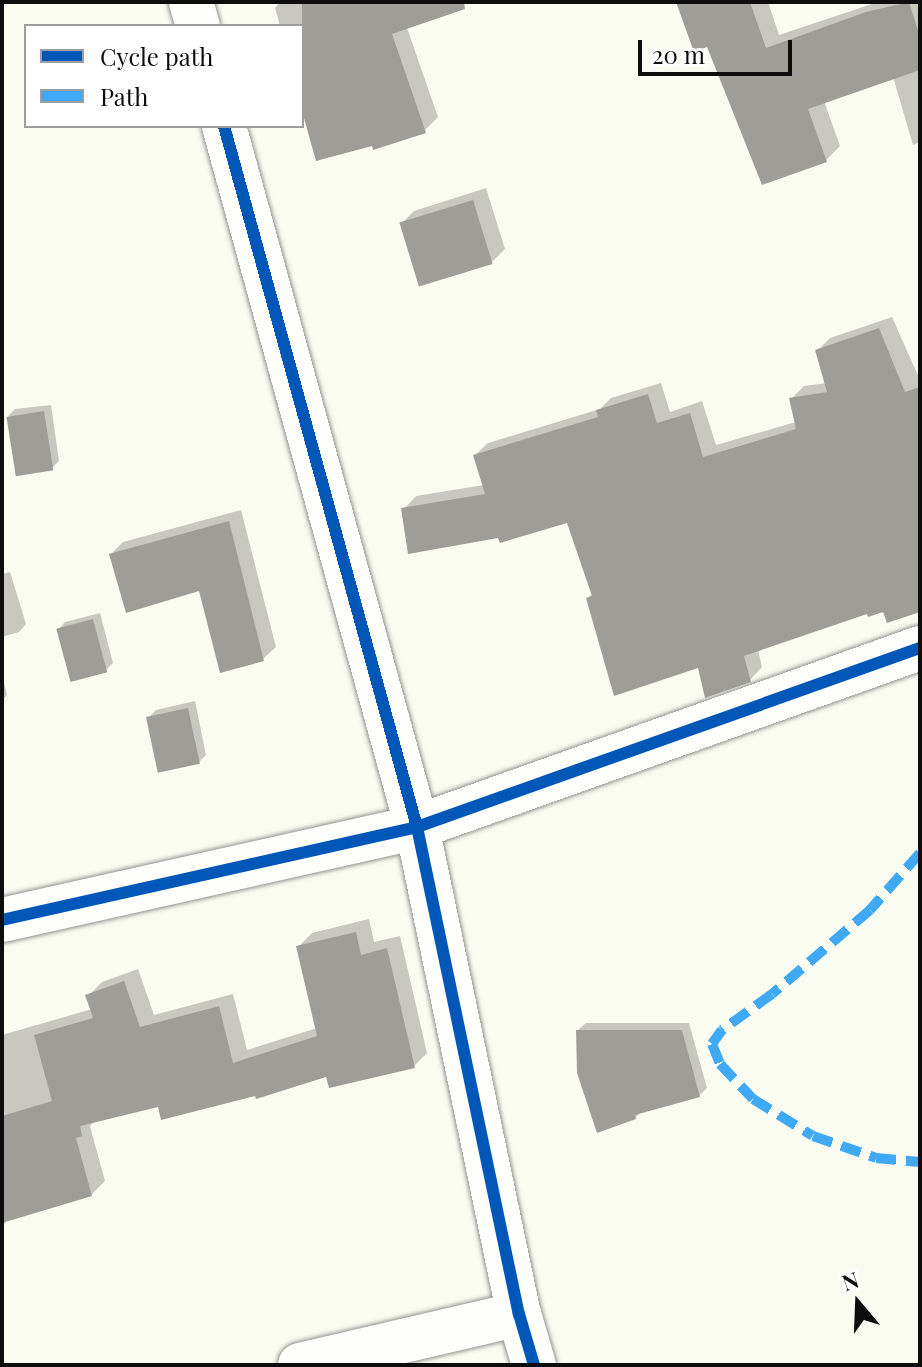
<!DOCTYPE html>
<html>
<head>
<meta charset="utf-8">
<style>
	body { margin:0 }
	#map { position:relative; width:922px; height:1367px; overflow:hidden; background:#fafbf1; font-family:"Playfair Display",serif }
	div>[style] { position:absolute }
	[style*='--x'] { left:calc(var(--x)*1px); top:calc(var(--y)*1px); width:calc(var(--w)*1px); rotate:calc(var(--a)*1deg) }
	.shadow>* { inset:0; background:#0003 }
	.building>* { inset:0; background:#9e9d97; transform-origin:0 0 }
	.roads { filter:drop-shadow(0 0 2px #949490) drop-shadow(0 0 2px #949490) }
	.minor>* { height:44px; margin:-22px; padding:0 22px; transform-origin:22px; border-radius:22px; background:#fefefd }
	.quiet>* { height:10px; margin-top:-5px; transform-origin:0; background:repeating-linear-gradient(90deg,#3fa9f5 0 20px,transparent 0 30px) }
	.cycleway>* { height:12px; margin:-6px; padding:0 6px; transform-origin:6px; border-radius:6px; background:#0057b8 }
	span { translate:-50% -50%; white-space:nowrap; text-align:center; line-height:1.15; -webkit-text-stroke:8px #fff; paint-order:stroke }
	.frame { position:absolute; inset:0; border:4px solid #0d0d0d; pointer-events:none }
	.legend { position:absolute; left:24px; top:24px; width:280px; height:104px; box-sizing:border-box; background:#fff; border:2px solid #9e9e9e; margin:0; padding:10px 14px; list-style:none; font-size:24px; color:#0d0d0d }
	.legend li { display:flex; align-items:center; gap:16px; height:40px }
	.legend b { width:40px; border:2px solid #9e9e9e }
	.north { position:absolute; left:818px; top:1263px; width:80px; height:80px; -webkit-text-stroke:6px #fff; paint-order:stroke; rotate:341deg; font-size:22px; font-weight:700; line-height:32px; text-align:center; color:#0d0d0d }
	.north::after { content:''; display:block; margin:auto; width:28px; height:36px; background:#0d0d0d; clip-path:polygon(50% 0,100% 100%,50% 72%,0 100%) }
	.scale { position:absolute; left:638px; top:40px; width:154px; height:36px; box-sizing:border-box; border:4px solid #0d0d0d; border-top:0; padding-left:10px; font-size:24px; line-height:28px; white-space:nowrap; color:#0d0d0d; -webkit-text-stroke:6px #fff; paint-order:stroke }
</style>
</head>
<body>
<div id="map">
	<div class="shadow">
		<i style="clip-path:polygon(280px 2px,398px 2px,438px 117px,424px 131px,302px 96px,302px 26px,280px 26px,275px 8px)"></i>
		<i style="clip-path:polygon(694px 2px,768px 2px,779px 35px,878px 2px,920px 2px,920px 142px,913px 145px,893px 77px,824px 101px,840px 146px,826px 160px)"></i>
		<i style="clip-path:polygon(486px 188px,505px 249px,492px 262px,401px 224px,414px 211px)"></i>
		<i style="clip-path:polygon(892px 317px,920px 380px,920px 610px,868px 611px,758px 649px,762px 667px,750px 680px,699px 666px,615px 693px,588px 598px,593px 593px,568px 520px,500px 536px,404px 509px,416px 496px,484px 485px,475px 455px,488px 443px,600px 409px,611px 398px,661px 383px,670px 412px,702px 401px,716px 445px,796px 422px,791px 399px,804px 386px,827px 383px,817px 351px,830px 338px)"></i>
		<i style="clip-path:polygon(51px 405px,59px 461px,52px 468px,8px 416px,15px 409px)"></i>
		<i style="clip-path:polygon(241px 510px,276px 647px,263px 659px,200px 588px,111px 554px,123px 542px)"></i>
		<i style="clip-path:polygon(10px 572px,26px 624px,19px 632px,2px 637px,2px 574px)"></i>
		<i style="clip-path:polygon(100px 613px,113px 663px,106px 670px,58px 630px,65px 622px)"></i>
		<i style="clip-path:polygon(2px 674px,7px 695px,2px 700px)"></i>
		<i style="clip-path:polygon(195px 701px,206px 755px,199px 762px,149px 717px,156px 710px)"></i>
		<i style="clip-path:polygon(369px 919px,374px 942px,400px 936px,427px 1053px,414px 1066px,328px 1075px,257px 1093px,159px 1104px,96px 1120px,90px 1126px,105px 1181px,91px 1195px,9px 1219px,2px 1226px,2px 1035px,92px 1009px,88px 996px,102px 982px,138px 969px,154px 1015px,233px 994px,247px 1050px,317px 1028px,298px 947px,312px 933px)"></i>
		<i style="clip-path:polygon(586px 1023px,689px 1023px,707px 1088px,699px 1096px,642px 1111px,635px 1118px,578px 1030px)"></i>
	</div>
	<div class="building">
		<i style="clip-path:polygon(302px 2px,464px 2px,465px 9px,392px 34px,426px 133px,373px 150px,372px 146px,316px 161px,302px 111px)"></i>
		<i style="clip-path:polygon(676px 2px,750px 2px,766px 48px,866px 12px,909px 2px,920px 37px,920px 70px,808px 109px,827px 162px,762px 185px,707px 47px,694px 52px)"></i>
		<i style="left:473px;top:200px;width:67px;height:77px;rotate:73deg"></i>
		<i style="clip-path:polygon(879px 328px,905px 392px,920px 387px,920px 612px,887px 623px,883px 612px,868px 617px,867px 614px,744px 656px,751px 682px,705px 698px,698px 668px,614px 696px,586px 598px,592px 596px,567px 523px,500px 543px,498px 538px,408px 554px,401px 508px,485px 494px,473px 455px,598px 417px,596px 410px,648px 394px,657px 423px,690px 413px,703px 457px,796px 429px,789px 398px,827px 392px,815px 350px)"></i>
		<i style="left:44px;top:411px;width:60px;height:38px;rotate:81deg"></i>
		<i style="clip-path:polygon(229px 521px,264px 661px,220px 673px,199px 591px,126px 613px,109px 554px)"></i>
		<i style="left:93px;top:619px;width:55px;height:38px;rotate:75deg"></i>
		<i style="left:188px;top:708px;width:57px;height:43px;rotate:78deg"></i>
		<i style="clip-path:polygon(356px 932px,361px 955px,387px 948px,415px 1068px,329px 1088px,326px 1077px,256px 1099px,255px 1096px,161px 1120px,158px 1107px,80px 1126px,82px 1136px,76px 1138px,92px 1196px,2px 1223px,2px 1116px,52px 1101px,34px 1035px,93px 1018px,85px 995px,124px 981px,140px 1027px,219px 1006px,233px 1063px,317px 1036px,296px 946px)"></i>
		<i style="clip-path:polygon(576px 1030px,682px 1030px,700px 1097px,635px 1115px,636px 1119px,597px 1133px,577px 1073px)"></i>
	</div>
	<div class="roads">
		<div class="minor">
			<i style="--x:191;--y:2;--w:25;--a:74"></i>
			<i style="--x:224;--y:126;--w:727;--a:74.61"></i>
			<i style="--x:417;--y:827;--w:498;--a:78.2"></i>
			<i style="--x:519;--y:1314;--w:53;--a:73.6"></i>
			<i style="--x:2;--y:920;--w:425;--a:-12.6"></i>
			<i style="--x:417;--y:827;--w:534;--a:-19.59"></i>
			<i style="--x:300;--y:1365;--w:225;--a:-13.1"></i>
		</div>
	</div>
	<div class="quiet">
		<i style="--x:920;--y:853;--w:76;--a:131.3"></i>
		<i style="--x:870;--y:910;--w:129;--a:139.4"></i>
		<i style="--x:772;--y:994;--w:62;--a:144.2"></i>
		<i style="--x:722;--y:1030;--w:17;--a:126"></i>
		<i style="--x:712;--y:1044;--w:22;--a:68"></i>
		<i style="--x:720;--y:1064;--w:48;--a:46.7"></i>
		<i style="--x:753;--y:1099;--w:70;--a:31.7"></i>
		<i style="--x:813;--y:1136;--w:67;--a:19.2"></i>
		<i style="--x:876;--y:1158;--w:44;--a:5.2"></i>
	</div>
	<div class="cycleway">
		<i style="--x:224;--y:126;--w:727;--a:74.61"></i>
		<i style="--x:417;--y:827;--w:498;--a:78.2"></i>
		<i style="--x:519;--y:1314;--w:53;--a:73.6"></i>
		<i style="--x:2;--y:920;--w:425;--a:-12.6"></i>
		<i style="--x:417;--y:827;--w:534;--a:-19.59"></i>
	</div>
	<div class="frame"></div>
	<ul class="legend">
	<li><b style="height:10px;background:#0057b8"></b>Cycle path</li>
	<li><b style="height:10px;background:#3fa9f5"></b>Path</li>
	</ul>
	<div class="north">N</div>
	<div class="scale">20 m</div>
</div>
</body>
</html>
